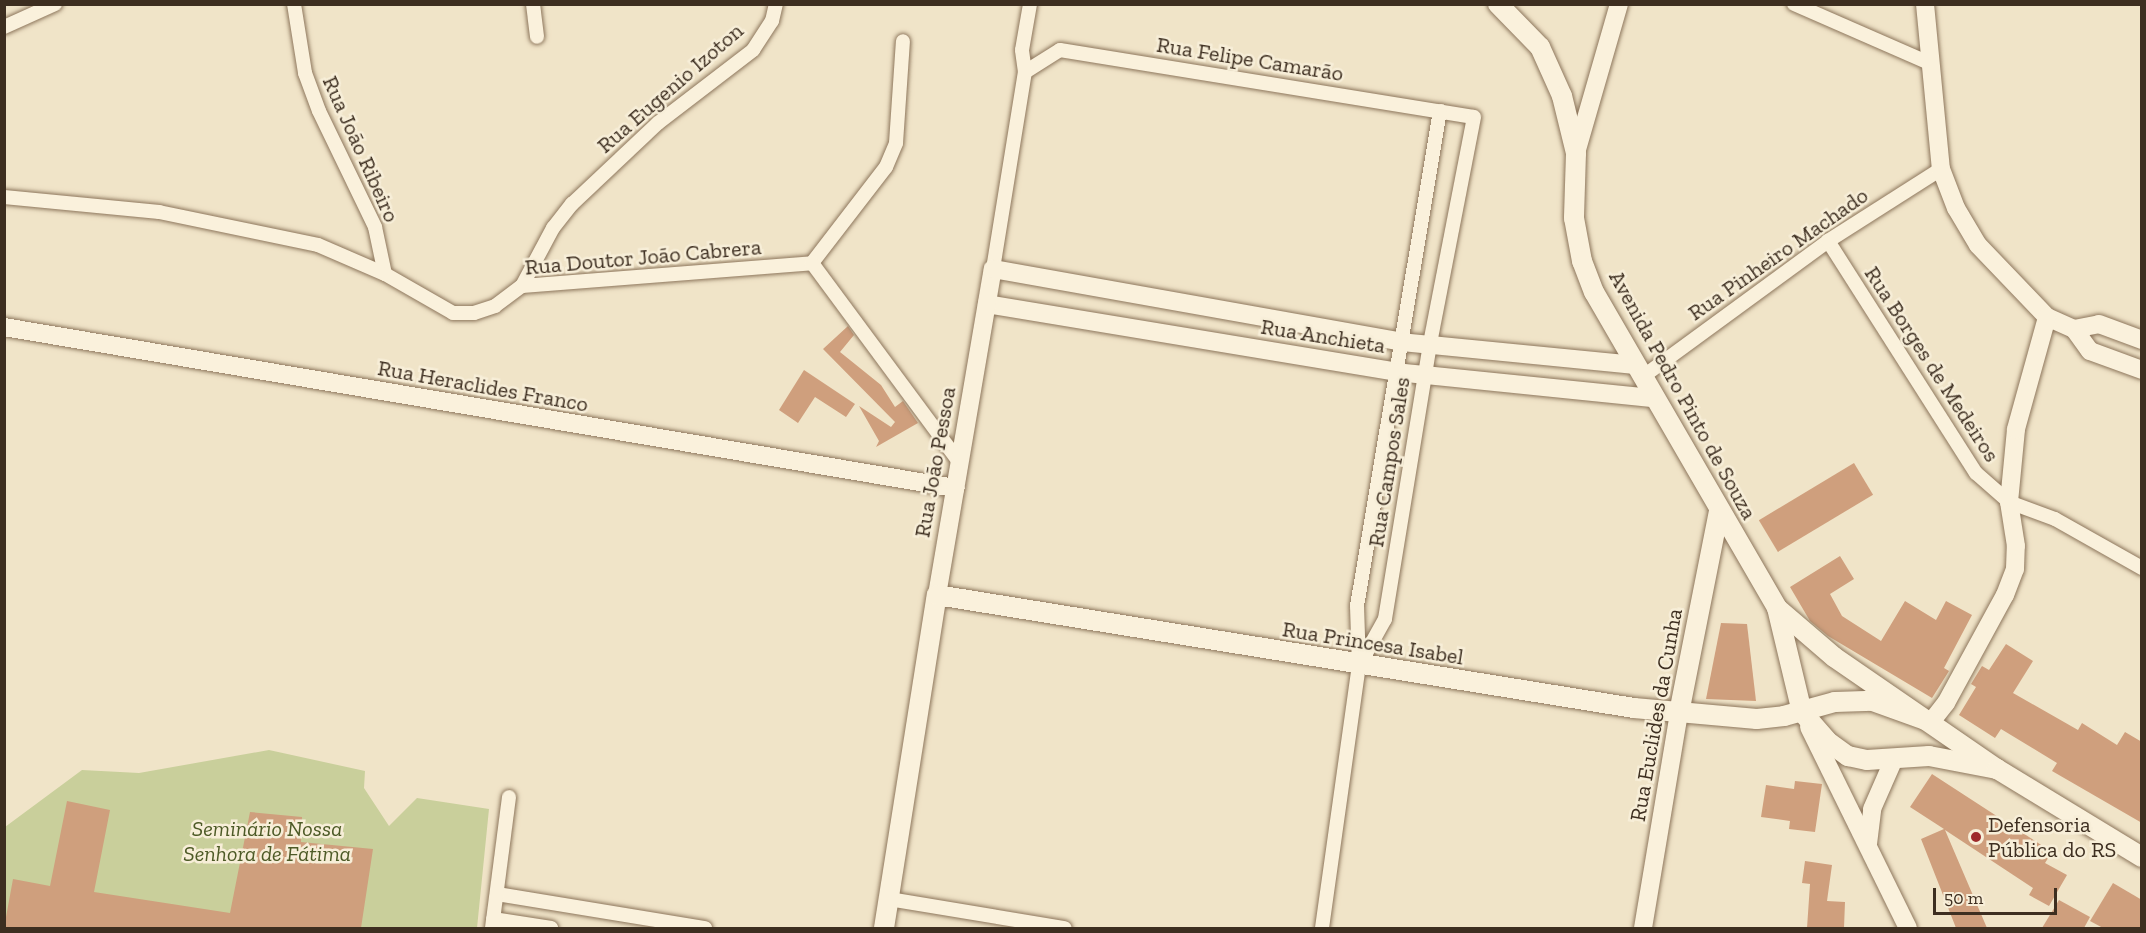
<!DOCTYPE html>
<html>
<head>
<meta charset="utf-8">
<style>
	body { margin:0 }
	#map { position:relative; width:2146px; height:933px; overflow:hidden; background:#f0e4c8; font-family:"Zilla Slab",serif }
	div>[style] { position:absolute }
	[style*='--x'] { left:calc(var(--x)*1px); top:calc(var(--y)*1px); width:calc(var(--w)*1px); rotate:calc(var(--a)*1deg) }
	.green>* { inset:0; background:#c9cf9b }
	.building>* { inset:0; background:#cf9f7d; transform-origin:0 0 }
	.roads { filter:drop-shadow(0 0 2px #8d765c) drop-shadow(0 0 2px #8d765c) }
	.minor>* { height:14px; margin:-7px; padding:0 7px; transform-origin:7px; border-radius:7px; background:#faf1dc }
	.tertiary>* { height:18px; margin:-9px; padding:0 9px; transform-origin:9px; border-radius:9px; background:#faf1dc }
	.secondary>* { height:20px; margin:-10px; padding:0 10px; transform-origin:10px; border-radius:10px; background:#faf1dc }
	.dots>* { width:16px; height:16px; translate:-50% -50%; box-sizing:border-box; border:3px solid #f7eed8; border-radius:50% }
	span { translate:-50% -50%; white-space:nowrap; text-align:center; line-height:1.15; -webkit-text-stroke:5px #f7eed8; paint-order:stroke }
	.street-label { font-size:22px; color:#3d2e20 }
	.poi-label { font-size:22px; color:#3d2e20 }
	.left { translate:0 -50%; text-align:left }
	.park-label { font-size:22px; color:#4d5a26; font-style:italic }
	.frame { position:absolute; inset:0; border:6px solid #3d2e20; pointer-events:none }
	.scale { position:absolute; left:1933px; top:888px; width:124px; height:27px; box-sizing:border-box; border:3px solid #3d2e20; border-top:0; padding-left:8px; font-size:18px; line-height:21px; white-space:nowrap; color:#3d2e20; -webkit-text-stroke:4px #f7eed8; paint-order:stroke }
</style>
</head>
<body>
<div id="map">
	<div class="green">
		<i style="clip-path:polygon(269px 750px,365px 771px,364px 788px,389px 826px,417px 798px,489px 809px,477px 928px,5px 928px,5px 827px,82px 770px,139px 773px)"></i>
	</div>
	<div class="building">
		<i style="clip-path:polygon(848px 326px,854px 335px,840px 352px,881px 385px,895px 407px,903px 401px,918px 423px,876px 447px,879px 441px,859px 406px,891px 427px,895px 422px,823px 349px)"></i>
		<i style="clip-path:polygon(804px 370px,855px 404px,846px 417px,815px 397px,798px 423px,779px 410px)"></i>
		<i style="left:1854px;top:463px;width:37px;height:111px;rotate:59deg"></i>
		<i style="clip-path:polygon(1840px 556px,1854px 579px,1830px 594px,1842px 616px,1881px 641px,1905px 601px,1936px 620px,1946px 601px,1972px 615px,1944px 668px,1949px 671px,1932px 698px,1828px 636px,1810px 621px,1790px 587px)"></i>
		<i style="clip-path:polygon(1721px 623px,1747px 624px,1756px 701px,1706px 699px)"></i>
		<i style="clip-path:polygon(2006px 644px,2033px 661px,2013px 693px,2078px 730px,2082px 723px,2117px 745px,2125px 732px,2142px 742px,2142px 823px,2052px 771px,2057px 763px,2001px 729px,1995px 738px,1959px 715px,1976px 687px,1971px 684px,1982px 666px,1989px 670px)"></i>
		<i style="clip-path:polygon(1932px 774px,2052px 852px,2045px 863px,2067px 875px,2049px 906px,2029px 895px,2033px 888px,1945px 830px,1987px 928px,1956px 928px,1921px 839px,1944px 829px,1910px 807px)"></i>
		<i style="clip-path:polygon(1795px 781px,1822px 784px,1815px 832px,1789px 829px,1790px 821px,1761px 817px,1766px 785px,1794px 789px)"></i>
		<i style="clip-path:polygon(67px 801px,110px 810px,94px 892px,230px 913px,250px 812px,302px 817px,301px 842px,373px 849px,361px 928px,4px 928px,13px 879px,50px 886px)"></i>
		<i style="clip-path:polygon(1805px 861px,1832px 865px,1827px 901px,1845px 902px,1844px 928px,1807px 928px,1810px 884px,1802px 883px)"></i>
		<i style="clip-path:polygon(2113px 883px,2142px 900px,2142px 928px,2103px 928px,2090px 921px)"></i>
		<i style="clip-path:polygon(2059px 900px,2090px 917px,2084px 928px,2042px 928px)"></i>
	</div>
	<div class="roads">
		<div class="minor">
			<i style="--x:294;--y:4;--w:70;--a:80.9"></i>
			<i style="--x:305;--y:73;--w:40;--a:69.8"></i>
			<i style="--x:319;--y:111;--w:129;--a:64.2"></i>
			<i style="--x:375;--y:227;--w:48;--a:78"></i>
			<i style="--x:533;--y:4;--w:33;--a:83"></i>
			<i style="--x:1794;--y:4;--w:147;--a:23.6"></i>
			<i style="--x:4;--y:27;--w:56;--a:-24.3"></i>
			<i style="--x:1025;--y:72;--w:41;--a:-32.2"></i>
			<i style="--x:1060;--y:50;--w:419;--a:9.2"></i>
			<i style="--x:1474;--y:117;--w:231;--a:101"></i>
			<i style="--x:1430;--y:344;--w:279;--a:99.3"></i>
			<i style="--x:1385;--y:619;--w:54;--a:119"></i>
			<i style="--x:4;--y:197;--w:156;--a:5.5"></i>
			<i style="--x:159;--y:212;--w:162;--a:11.7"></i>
			<i style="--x:318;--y:245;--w:73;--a:23.4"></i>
			<i style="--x:385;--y:274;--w:78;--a:29.8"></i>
			<i style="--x:453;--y:313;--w:21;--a:0"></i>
			<i style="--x:474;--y:313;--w:22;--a:-18"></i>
			<i style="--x:495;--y:306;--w:34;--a:-37"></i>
			<i style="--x:522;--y:286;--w:291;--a:-4.5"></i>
			<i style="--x:1828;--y:241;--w:275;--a:57.5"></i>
			<i style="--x:1976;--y:473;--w:44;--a:41.3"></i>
			<i style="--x:2009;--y:502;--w:49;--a:20.3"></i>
			<i style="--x:2055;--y:519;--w:100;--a:29.4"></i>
			<i style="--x:812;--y:263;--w:121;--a:-52.4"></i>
			<i style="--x:886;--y:167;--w:26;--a:-67"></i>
			<i style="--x:896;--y:143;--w:102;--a:-86.1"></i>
			<i style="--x:812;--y:263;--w:249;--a:53.5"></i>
			<i style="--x:993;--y:269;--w:200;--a:-80.8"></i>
			<i style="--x:1025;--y:72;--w:22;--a:-98"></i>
			<i style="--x:1022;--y:50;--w:47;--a:-80.1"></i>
			<i style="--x:522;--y:286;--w:66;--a:-61.9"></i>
			<i style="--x:553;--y:228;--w:31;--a:-52"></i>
			<i style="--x:572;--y:204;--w:118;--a:-43.3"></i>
			<i style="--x:658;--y:123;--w:120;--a:-37.5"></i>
			<i style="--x:753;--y:50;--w:35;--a:-57"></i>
			<i style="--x:772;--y:21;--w:17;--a:-77"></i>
			<i style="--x:1641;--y:378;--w:232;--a:-36.2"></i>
			<i style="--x:1828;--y:241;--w:134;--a:-32.5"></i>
			<i style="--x:497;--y:894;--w:211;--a:9.3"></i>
			<i style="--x:889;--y:899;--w:178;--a:9.4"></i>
			<i style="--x:493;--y:919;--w:59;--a:8.8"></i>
			<i style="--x:492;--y:928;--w:132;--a:-82.6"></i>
			<i style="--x:1322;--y:928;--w:265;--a:-82"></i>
			<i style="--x:1359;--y:666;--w:60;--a:-91.9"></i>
			<i style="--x:1357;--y:606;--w:502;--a:-80.48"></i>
		</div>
		<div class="tertiary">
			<i style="--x:1925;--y:4;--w:166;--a:84.5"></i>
			<i style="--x:1941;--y:169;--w:42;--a:69"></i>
			<i style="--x:1956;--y:208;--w:43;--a:59.3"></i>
			<i style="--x:1978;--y:245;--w:100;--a:46.2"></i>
			<i style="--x:2047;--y:317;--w:30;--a:24"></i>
			<i style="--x:2074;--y:329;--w:27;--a:54"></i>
			<i style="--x:2090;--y:351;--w:55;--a:20.1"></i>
			<i style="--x:1576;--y:153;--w:155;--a:-73.9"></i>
			<i style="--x:987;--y:304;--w:415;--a:9.4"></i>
			<i style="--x:1396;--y:372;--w:258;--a:5.8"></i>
			<i style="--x:4;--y:327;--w:965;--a:9.61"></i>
			<i style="--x:2074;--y:329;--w:25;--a:-11"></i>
			<i style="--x:2099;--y:324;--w:46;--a:20.4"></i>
			<i style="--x:937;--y:595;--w:331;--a:-80.3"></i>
			<i style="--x:993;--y:269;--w:414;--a:10.1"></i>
			<i style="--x:1401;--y:342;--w:234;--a:5.6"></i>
			<i style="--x:1931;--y:722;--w:24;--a:-52"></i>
			<i style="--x:1946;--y:703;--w:123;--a:-61.4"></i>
			<i style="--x:2005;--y:595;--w:28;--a:-69"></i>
			<i style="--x:2015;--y:569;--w:23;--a:-88"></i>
			<i style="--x:2016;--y:546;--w:45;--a:-99"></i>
			<i style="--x:2009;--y:502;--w:73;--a:-84.5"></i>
			<i style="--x:2016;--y:429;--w:116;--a:-74.5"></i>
			<i style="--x:1809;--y:727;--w:224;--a:63.8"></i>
			<i style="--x:1868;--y:844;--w:35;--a:-83"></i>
			<i style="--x:1872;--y:809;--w:55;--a:-66.3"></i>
			<i style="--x:1643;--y:928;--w:218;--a:-80.5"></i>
		</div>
		<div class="secondary">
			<i style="--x:1498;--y:4;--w:60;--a:45.7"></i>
			<i style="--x:1540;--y:47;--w:54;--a:65.8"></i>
			<i style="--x:1562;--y:96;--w:59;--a:76.2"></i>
			<i style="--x:1576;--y:153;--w:65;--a:91.8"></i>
			<i style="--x:1574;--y:218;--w:44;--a:79.5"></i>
			<i style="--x:1582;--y:261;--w:33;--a:69"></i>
			<i style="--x:1594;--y:292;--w:365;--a:59.9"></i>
			<i style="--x:1777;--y:608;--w:107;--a:76.5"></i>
			<i style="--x:1802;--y:712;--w:38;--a:49"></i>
			<i style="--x:1827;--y:741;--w:26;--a:36"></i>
			<i style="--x:1848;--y:756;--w:19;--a:12"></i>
			<i style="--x:1867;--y:760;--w:62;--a:-3.7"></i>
			<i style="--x:1929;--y:756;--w:69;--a:10.8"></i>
			<i style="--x:1777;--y:608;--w:75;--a:40.7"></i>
			<i style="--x:1834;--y:657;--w:198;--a:34.5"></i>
			<i style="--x:1997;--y:769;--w:170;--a:31.3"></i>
			<i style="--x:1679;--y:713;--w:206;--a:-78.8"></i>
			<i style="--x:884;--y:928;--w:337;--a:-81"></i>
			<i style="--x:937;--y:595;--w:706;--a:9.21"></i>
			<i style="--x:1634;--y:708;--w:123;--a:5.1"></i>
			<i style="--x:1757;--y:719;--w:27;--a:-6"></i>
			<i style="--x:1784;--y:716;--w:53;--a:-15.4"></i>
			<i style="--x:1835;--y:702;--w:38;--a:-2"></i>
			<i style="--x:1873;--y:701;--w:62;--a:19.9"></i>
		</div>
	</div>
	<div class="dots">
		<i style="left:1976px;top:837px;background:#9e2a2b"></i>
	</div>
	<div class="street-label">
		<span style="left:1250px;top:59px;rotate:9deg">Rua Felipe Camarão</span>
		<span style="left:670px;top:88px;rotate:-41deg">Rua Eugenio Izoton</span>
		<span style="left:361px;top:149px;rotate:66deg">Rua João Ribeiro</span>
		<span style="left:1778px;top:254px;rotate:-35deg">Rua Pinheiro Machado</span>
		<span style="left:643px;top:257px;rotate:-5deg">Rua Doutor João Cabrera</span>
		<span style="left:1323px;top:336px;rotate:9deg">Rua Anchieta</span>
		<span style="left:1932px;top:364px;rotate:57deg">Rua Borges de Medeiros</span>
		<span style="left:483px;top:386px;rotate:10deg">Rua Heraclides Franco</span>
		<span style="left:1683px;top:395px;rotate:61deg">Avenida Pedro Pinto de Souza</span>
		<span style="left:935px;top:462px;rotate:-80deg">Rua João Pessoa</span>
		<span style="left:1389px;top:462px;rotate:-81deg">Rua Campos Sales</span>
		<span style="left:1373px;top:643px;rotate:9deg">Rua Princesa Isabel</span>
		<span style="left:1656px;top:715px;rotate:-80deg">Rua Euclides da Cunha</span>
	</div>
	<div class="poi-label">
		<span class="left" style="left:1988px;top:837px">Defensoria<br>Pública do RS</span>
	</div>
	<div class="park-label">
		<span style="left:267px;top:841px">Seminário Nossa<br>Senhora de Fátima</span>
	</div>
	<div class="frame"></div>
	<div class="scale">50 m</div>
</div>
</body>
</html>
